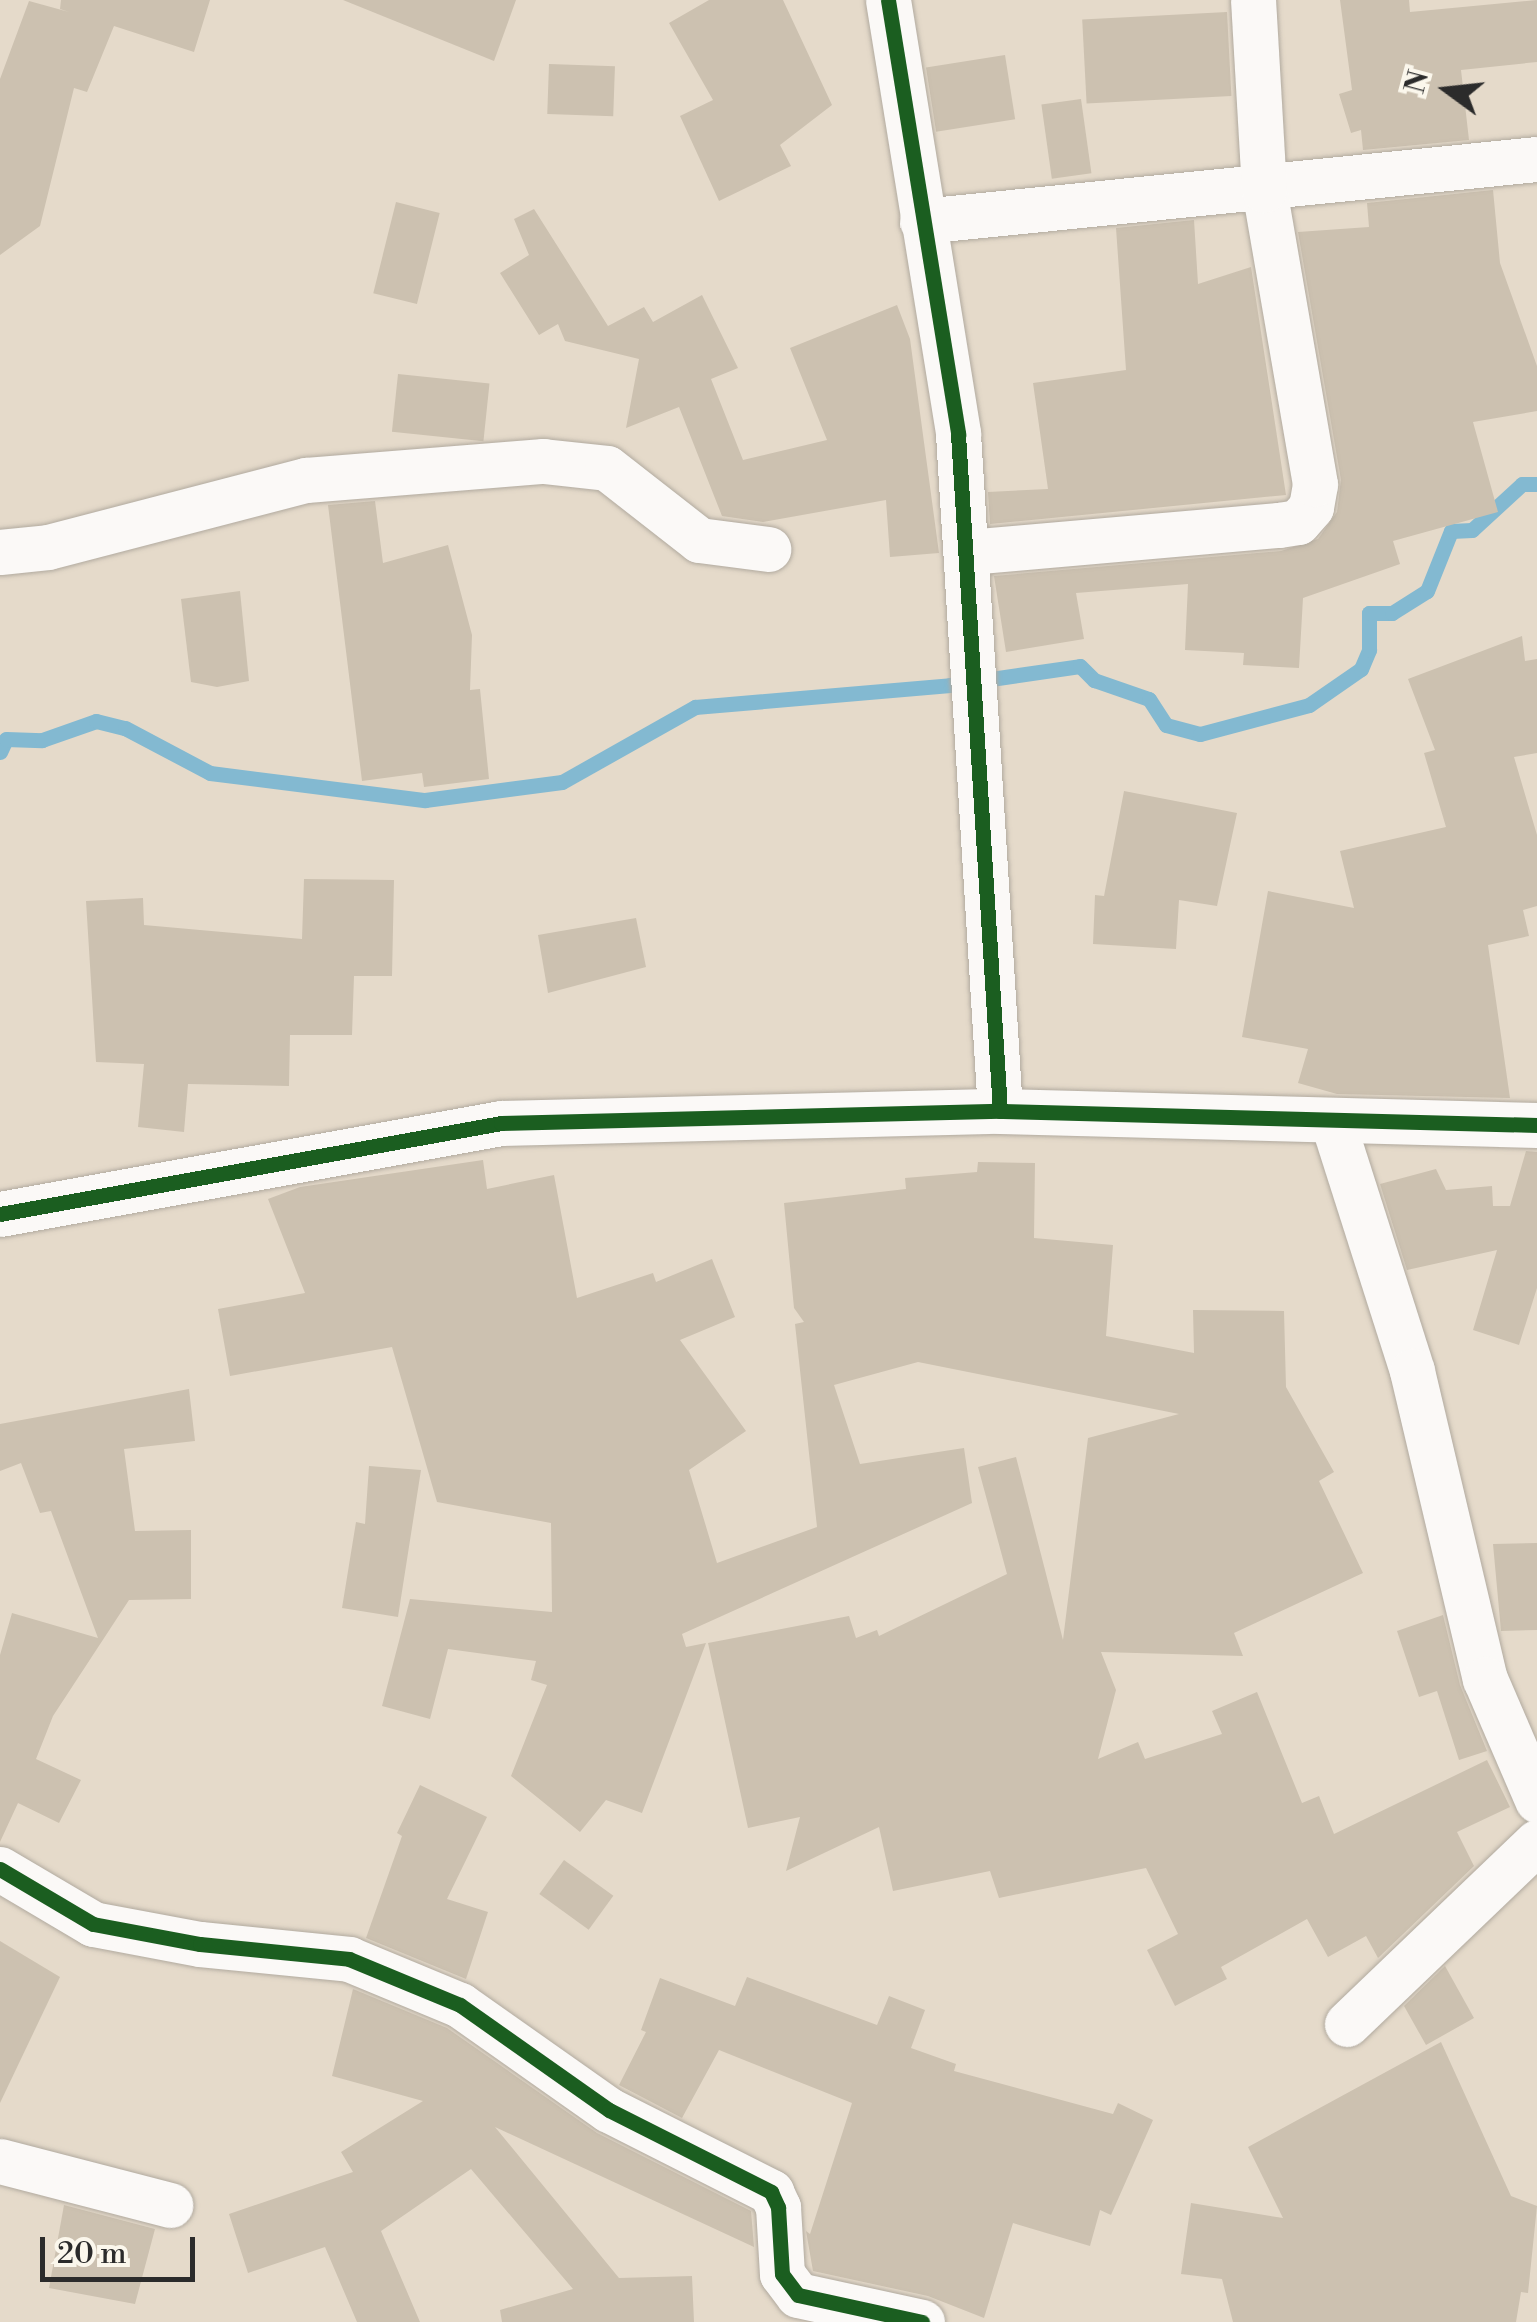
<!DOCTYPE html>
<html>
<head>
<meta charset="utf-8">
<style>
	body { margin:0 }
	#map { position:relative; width:1537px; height:2322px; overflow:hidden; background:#e5daca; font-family:"Libre Bodoni",serif }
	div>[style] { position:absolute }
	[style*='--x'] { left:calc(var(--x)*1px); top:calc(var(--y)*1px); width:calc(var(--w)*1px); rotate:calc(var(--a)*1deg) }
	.stream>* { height:15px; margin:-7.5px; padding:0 7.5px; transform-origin:7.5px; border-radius:7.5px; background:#83b9d1 }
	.building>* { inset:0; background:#ccc1b0; transform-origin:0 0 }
	.roads { filter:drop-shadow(0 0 2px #b1aa9f) drop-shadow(0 0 2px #b1aa9f) }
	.street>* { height:45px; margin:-22.5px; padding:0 22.5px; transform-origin:22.5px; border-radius:22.5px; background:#fbf9f7 }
	.cycleway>* { height:15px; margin:-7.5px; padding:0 7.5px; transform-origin:7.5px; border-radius:7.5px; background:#1b5e20 }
	span { translate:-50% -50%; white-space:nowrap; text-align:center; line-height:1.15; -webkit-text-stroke:8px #fbf7ec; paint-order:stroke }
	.north { position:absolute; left:1397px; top:40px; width:100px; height:100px; -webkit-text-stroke:8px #fbf7ec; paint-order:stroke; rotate:285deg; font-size:28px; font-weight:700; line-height:40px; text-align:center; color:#2b2b2b }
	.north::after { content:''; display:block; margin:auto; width:35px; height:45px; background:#2b2b2b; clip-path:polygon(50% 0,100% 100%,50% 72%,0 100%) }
	.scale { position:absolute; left:40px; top:2237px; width:155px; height:45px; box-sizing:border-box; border:5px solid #2b2b2b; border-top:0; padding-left:12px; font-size:30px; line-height:35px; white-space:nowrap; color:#2b2b2b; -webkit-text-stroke:8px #fbf7ec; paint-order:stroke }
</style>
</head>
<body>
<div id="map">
	<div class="stream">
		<i style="--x:0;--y:752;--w:14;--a:-65"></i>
		<i style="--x:6;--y:739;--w:36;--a:2"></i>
		<i style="--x:42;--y:740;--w:57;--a:-19.4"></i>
		<i style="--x:96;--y:721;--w:30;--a:14"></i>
		<i style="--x:125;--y:728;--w:96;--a:27.9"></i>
		<i style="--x:210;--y:773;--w:217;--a:7.2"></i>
		<i style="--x:425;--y:800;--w:138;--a:-7.5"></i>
		<i style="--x:562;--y:782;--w:153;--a:-29.4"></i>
		<i style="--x:695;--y:707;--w:256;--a:-4.9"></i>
		<i style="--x:950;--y:685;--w:131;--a:-8.3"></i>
		<i style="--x:1080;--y:666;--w:20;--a:45"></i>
		<i style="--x:1094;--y:680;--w:58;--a:19.1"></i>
		<i style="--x:1149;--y:699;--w:31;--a:57"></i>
		<i style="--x:1166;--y:725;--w:35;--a:15"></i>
		<i style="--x:1200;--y:734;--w:113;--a:-14.9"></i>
		<i style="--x:1309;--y:705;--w:63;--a:-34.7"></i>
		<i style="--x:1361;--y:669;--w:21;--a:-67"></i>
		<i style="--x:1369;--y:650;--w:37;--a:-90"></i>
		<i style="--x:1369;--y:613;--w:23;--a:0"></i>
		<i style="--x:1392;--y:613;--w:41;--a:-32.2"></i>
		<i style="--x:1427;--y:591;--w:65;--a:-68.2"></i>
		<i style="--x:1451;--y:531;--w:21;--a:-3"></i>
		<i style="--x:1472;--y:530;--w:68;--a:-42.6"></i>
		<i style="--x:1522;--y:484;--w:15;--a:0"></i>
	</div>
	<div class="building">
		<i style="clip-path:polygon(61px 0,210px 0,194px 52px,114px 26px,87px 92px,74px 88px,40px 226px,0 255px,0 79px,29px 1px,69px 12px,60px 9px)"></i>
		<i style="clip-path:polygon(343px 0,516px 0,494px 61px)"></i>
		<i style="clip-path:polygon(709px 0,783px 0,832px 105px,780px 145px,791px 166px,719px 201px,680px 116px,713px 100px,669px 23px)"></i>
		<i style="clip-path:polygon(1340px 0,1409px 0,1410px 12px,1537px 0,1537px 62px,1461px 70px,1469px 140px,1363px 150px,1361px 130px,1351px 133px,1339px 94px,1352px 90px)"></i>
		<i style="left:1227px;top:12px;width:84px;height:145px;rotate:87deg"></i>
		<i style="left:1005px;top:55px;width:65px;height:80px;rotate:81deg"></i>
		<i style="left:549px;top:64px;width:66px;height:50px;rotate:2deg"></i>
		<i style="left:1081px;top:99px;width:75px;height:40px;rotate:82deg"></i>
		<i style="clip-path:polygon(1493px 190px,1500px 263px,1537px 366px,1537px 411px,1473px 422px,1498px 512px,1393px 541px,1400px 564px,1303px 598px,1299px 668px,1243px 665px,1244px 653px,1185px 650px,1188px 584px,1076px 593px,1084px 639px,1006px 652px,994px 576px,1281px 551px,1318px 539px,1337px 512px,1341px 480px,1298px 232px,1369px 227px,1367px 203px)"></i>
		<i style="left:396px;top:202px;width:45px;height:94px;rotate:14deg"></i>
		<i style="clip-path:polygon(534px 209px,608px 326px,644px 307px,653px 322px,702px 295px,738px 368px,711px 379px,743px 460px,827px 440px,790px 348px,897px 305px,910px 339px,939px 553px,890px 557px,886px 500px,763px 522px,722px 516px,679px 407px,626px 428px,639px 359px,565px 341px,558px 324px,539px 335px,500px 273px,529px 255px,514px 219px)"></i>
		<i style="clip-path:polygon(1194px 220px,1198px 284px,1251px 267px,1286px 495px,990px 524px,988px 492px,1048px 489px,1033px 383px,1126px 370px,1116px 228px)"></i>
		<i style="left:398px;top:374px;width:92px;height:58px;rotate:6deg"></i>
		<i style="clip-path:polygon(375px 501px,383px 563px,448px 545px,472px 635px,470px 690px,480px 689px,489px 779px,424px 787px,422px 773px,362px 781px,328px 505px)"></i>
		<i style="clip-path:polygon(240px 591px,249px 681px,217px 687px,191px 682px,181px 599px)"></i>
		<i style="clip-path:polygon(1522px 636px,1525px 661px,1537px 659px,1537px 753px,1514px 757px,1537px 835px,1537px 906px,1523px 910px,1529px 936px,1488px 945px,1510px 1098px,1337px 1094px,1298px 1083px,1308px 1049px,1242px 1037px,1268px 891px,1354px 908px,1340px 851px,1446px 827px,1424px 753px,1435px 750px,1408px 679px)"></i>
		<i style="clip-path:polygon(1124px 791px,1237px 813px,1217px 906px,1179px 900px,1176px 949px,1093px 944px,1095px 895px,1104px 896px)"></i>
		<i style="clip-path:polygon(304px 879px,394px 880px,392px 976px,354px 976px,352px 1035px,290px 1035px,289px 1086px,188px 1084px,184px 1132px,138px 1127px,144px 1064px,96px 1062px,86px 901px,143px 898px,144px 925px,302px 939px)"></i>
		<i style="clip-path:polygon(636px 918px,646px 967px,548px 993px,538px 935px)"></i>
		<i style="clip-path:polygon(1526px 1151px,1537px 1152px,1537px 1288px,1519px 1345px,1473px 1330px,1497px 1250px,1407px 1270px,1380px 1184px,1436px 1169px,1446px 1190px,1492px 1186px,1493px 1206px,1510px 1206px)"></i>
		<i style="clip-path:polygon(483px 1160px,487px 1189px,554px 1175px,577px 1298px,653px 1273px,656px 1282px,712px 1259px,735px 1317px,680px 1340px,746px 1431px,689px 1470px,717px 1563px,817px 1527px,795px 1324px,804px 1322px,794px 1308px,784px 1203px,906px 1189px,905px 1178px,977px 1172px,978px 1162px,1035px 1163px,1034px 1238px,1113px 1245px,1106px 1336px,1194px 1353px,1193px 1310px,1284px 1311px,1286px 1387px,1334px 1472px,1319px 1481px,1363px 1573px,1234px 1633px,1243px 1656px,1101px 1652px,1116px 1690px,1098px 1759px,1138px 1742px,1145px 1759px,1222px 1734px,1212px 1711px,1257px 1692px,1302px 1803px,1319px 1796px,1334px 1834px,1487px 1760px,1510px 1807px,1457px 1832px,1474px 1866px,1378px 1958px,1366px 1936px,1328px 1957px,1307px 1919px,1221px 1967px,1227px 1979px,1175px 2006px,1147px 1950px,1178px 1934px,1146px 1868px,999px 1898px,990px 1871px,893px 1891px,879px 1827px,786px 1871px,800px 1817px,748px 1828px,708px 1643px,849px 1616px,856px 1638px,877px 1630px,879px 1636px,1007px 1574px,978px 1467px,1016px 1457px,1063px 1640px,1088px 1438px,1179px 1414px,918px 1362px,834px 1385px,860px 1464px,964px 1448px,972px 1503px,682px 1634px,686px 1647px,706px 1643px,642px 1813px,606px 1800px,580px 1832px,511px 1776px,547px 1685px,531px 1680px,536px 1661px,448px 1649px,430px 1719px,382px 1706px,410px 1599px,552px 1612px,551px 1523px,437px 1502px,392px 1347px,230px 1376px,218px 1309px,305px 1293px,268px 1199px,300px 1187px)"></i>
		<i style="clip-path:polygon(189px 1389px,195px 1441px,124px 1449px,135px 1531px,191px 1530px,191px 1599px,129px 1600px,53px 1716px,36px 1759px,81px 1780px,59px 1823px,18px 1803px,0 1842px,0 1655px,12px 1613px,98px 1638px,51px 1511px,40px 1513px,21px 1463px,0 1471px,0 1424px)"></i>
		<i style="clip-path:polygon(369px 1466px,421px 1470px,398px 1617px,342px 1608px,356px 1522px,365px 1524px)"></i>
		<i style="clip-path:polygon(1537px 1543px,1537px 1630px,1501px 1631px,1493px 1544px)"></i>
		<i style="clip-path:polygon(1443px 1615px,1460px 1685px,1487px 1751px,1459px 1760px,1437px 1691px,1419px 1697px,1397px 1631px)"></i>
		<i style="clip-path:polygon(420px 1785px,487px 1817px,447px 1899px,488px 1912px,466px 1979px,366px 1938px,402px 1836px,397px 1833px)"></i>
		<i style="left:564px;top:1860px;width:61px;height:42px;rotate:36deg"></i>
		<i style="clip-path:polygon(0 1941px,60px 1977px,0 2103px)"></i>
		<i style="clip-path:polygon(1445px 1966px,1474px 2018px,1426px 2045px,1404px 2006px)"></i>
		<i style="clip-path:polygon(747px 1977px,877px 2025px,889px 1996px,925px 2010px,911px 2048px,956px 2064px,954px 2071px,1113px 2114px,1118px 2103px,1153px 2120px,1111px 2215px,1100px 2210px,1090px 2246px,1013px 2223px,984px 2318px,928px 2296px,813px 2271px,806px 2231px,810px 2234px,852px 2103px,719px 2050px,682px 2118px,619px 2085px,646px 2032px,641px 2030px,660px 1978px,735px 2006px)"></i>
		<i style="clip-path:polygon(353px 1989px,447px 2028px,597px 2133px,751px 2211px,754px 2247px,495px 2127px,619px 2278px,692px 2276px,694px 2322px,502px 2322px,500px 2310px,573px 2289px,471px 2169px,381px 2231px,420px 2322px,357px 2322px,325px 2247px,248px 2273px,229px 2214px,353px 2172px,341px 2152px,423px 2101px,332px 2076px)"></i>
		<i style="clip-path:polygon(1441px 2042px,1511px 2196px,1537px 2206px,1528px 2293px,1521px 2292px,1516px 2322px,1233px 2322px,1222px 2279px,1181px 2274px,1191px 2203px,1283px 2218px,1248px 2147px)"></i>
		<i style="clip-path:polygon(64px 2205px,155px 2229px,135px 2304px,49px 2288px)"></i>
	</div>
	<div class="roads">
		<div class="street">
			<i style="--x:888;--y:0;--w:440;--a:80.8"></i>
			<i style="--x:958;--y:434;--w:678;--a:86.45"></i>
			<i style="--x:922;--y:221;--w:618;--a:-5.76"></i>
			<i style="--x:0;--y:552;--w:48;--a:-5.9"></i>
			<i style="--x:48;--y:547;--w:267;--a:-14.6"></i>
			<i style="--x:306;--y:480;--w:238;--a:-4.6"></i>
			<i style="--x:543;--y:461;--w:64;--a:6.2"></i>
			<i style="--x:607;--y:468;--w:117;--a:38"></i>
			<i style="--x:699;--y:540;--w:70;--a:7.4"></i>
			<i style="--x:968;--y:552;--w:312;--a:-5"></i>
			<i style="--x:1279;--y:525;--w:19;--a:-9"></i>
			<i style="--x:1298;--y:522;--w:20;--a:-49"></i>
			<i style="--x:1311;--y:507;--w:23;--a:-80"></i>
			<i style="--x:1315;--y:484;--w:298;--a:-99.8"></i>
			<i style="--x:1264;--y:190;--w:190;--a:-93.3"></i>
			<i style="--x:1333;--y:1123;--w:260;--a:72.3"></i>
			<i style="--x:1412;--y:1371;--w:317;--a:76.7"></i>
			<i style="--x:1485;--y:1679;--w:132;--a:66.7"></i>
			<i style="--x:0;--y:1214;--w:509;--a:-10.29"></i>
			<i style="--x:501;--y:1123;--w:499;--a:-1.4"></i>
			<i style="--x:1000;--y:1111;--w:537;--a:1.49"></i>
			<i style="--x:0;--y:1869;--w:108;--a:30.6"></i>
			<i style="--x:93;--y:1924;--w:109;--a:10.6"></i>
			<i style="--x:200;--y:1944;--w:150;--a:5.7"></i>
			<i style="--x:349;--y:1959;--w:120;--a:22.5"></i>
			<i style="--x:460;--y:2005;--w:182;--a:35.2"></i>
			<i style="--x:609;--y:2110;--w:182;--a:26.8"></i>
			<i style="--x:771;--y:2192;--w:17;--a:65"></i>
			<i style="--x:778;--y:2207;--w:67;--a:86.6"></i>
			<i style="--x:782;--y:2274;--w:26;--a:53"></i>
			<i style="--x:798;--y:2295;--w:127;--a:12.3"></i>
			<i style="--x:1347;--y:2024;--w:263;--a:-43.8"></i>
			<i style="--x:0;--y:2161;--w:176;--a:14.5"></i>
		</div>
	</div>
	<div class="cycleway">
		<i style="--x:888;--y:0;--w:440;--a:80.8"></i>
		<i style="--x:958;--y:434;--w:678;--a:86.45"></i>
		<i style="--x:0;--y:1214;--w:509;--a:-10.29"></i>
		<i style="--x:501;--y:1123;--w:499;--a:-1.4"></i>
		<i style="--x:1000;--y:1111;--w:537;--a:1.49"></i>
		<i style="--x:0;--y:1869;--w:108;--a:30.6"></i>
		<i style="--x:93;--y:1924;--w:109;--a:10.6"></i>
		<i style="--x:200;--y:1944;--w:150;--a:5.7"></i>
		<i style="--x:349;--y:1959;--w:120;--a:22.5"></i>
		<i style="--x:460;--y:2005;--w:182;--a:35.2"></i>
		<i style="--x:609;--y:2110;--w:182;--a:26.8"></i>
		<i style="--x:771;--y:2192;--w:17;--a:65"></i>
		<i style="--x:778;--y:2207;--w:67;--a:86.6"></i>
		<i style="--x:782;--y:2274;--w:26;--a:53"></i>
		<i style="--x:798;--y:2295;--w:127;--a:12.3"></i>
	</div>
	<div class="north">N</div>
	<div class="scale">20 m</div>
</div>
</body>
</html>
